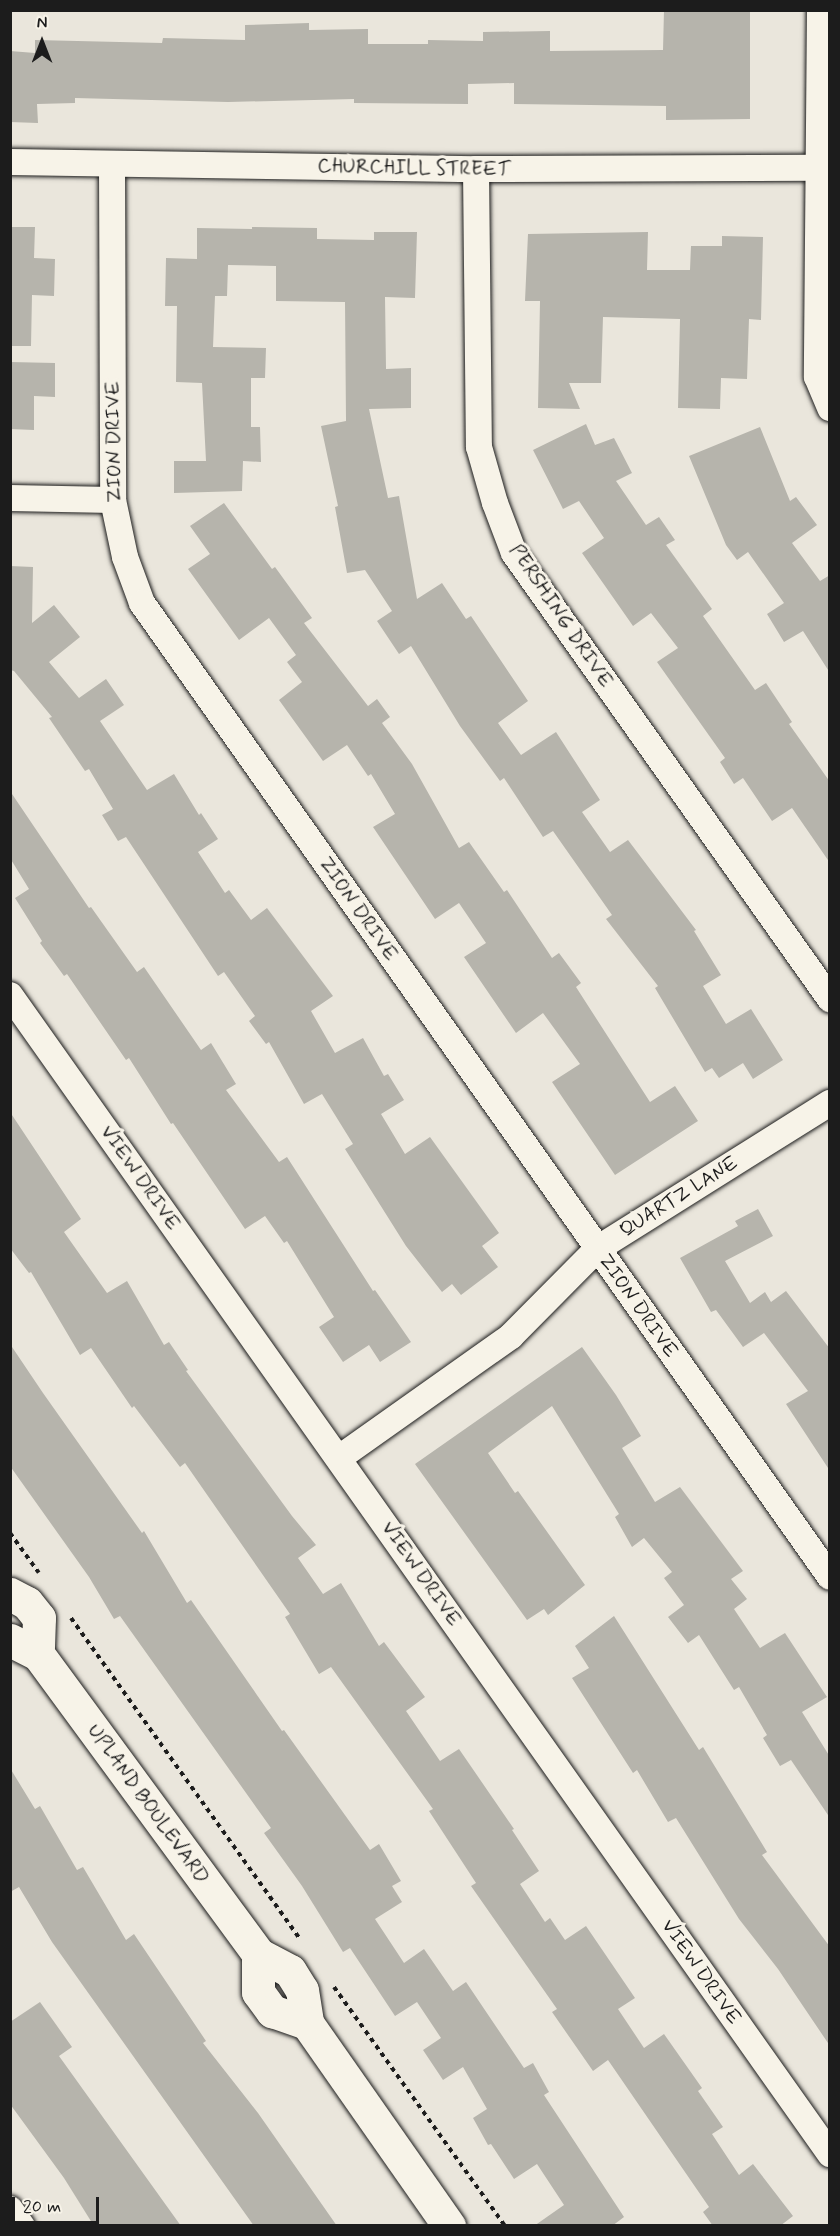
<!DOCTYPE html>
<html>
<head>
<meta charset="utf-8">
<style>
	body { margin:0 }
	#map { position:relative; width:840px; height:2236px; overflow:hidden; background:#eae6dc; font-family:Mynerve,sans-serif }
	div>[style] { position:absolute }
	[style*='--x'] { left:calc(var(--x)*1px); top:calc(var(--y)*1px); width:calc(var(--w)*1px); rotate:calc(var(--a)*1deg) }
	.building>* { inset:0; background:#b6b4ac }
	.path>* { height:4px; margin-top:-2px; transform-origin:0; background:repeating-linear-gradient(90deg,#1c1c1c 0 4.5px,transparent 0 9px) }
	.roads { filter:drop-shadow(0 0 2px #1c1c1c) drop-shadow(0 0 2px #1c1c1c) }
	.street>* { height:26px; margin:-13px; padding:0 13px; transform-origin:13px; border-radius:13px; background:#f7f3e8 }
	.secondary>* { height:33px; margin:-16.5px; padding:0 16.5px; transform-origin:16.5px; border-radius:16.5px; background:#f7f3e8 }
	span { translate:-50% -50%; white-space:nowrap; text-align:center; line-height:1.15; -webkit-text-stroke:6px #f7f3e8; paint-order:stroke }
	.street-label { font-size:20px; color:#1c1c1c }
	.frame { position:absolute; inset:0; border:12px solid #1c1c1c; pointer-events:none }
	.north { position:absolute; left:12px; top:12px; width:60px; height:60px; -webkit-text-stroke:4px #f7f3e8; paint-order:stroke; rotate:0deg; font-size:16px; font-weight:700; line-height:24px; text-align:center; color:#1c1c1c }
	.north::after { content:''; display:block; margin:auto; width:21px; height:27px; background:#1c1c1c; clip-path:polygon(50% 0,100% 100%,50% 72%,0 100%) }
	.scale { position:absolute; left:12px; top:2197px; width:87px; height:27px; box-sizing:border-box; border:3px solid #1c1c1c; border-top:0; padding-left:8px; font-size:18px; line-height:21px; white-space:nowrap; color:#1c1c1c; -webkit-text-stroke:4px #f7f3e8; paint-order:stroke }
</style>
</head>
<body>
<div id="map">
	<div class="building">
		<i style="clip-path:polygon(664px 10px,750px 10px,750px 119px,666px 120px,666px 106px,514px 104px,514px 83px,468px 84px,468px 104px,354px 103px,354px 99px,228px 102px,75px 98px,75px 103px,37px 104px,38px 123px,10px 122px,10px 51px,35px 53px,35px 40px,162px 43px,163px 38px,245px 40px,245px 25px,309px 23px,309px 30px,368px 29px,368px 44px,428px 44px,428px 40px,483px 41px,483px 32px,550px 31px,550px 51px,663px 50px)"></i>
		<i style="clip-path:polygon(10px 227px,35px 227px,34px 258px,55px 259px,54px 296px,32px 295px,31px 346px,10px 346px)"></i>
		<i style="clip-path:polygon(252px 227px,317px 228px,317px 239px,374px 240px,374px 232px,417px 232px,415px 298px,385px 297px,386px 369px,411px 368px,411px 408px,369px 409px,388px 498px,399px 496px,417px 599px,442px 583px,466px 619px,471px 616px,528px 701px,498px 723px,521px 755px,556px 732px,600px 800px,582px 812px,610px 852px,628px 840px,696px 930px,694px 931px,721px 975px,703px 986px,726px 1024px,751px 1009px,783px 1060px,753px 1079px,743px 1063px,719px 1078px,712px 1068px,705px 1072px,655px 988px,658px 986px,606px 919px,612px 915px,553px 831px,543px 837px,504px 778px,500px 781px,460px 726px,411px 646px,399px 654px,377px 621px,392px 611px,365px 570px,347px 573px,335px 507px,338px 506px,321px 426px,346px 421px,345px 302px,276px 301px,276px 266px,228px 265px,227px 296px,215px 296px,213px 347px,266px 348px,265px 378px,251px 378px,251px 427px,260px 427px,261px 462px,243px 461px,242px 491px,174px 493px,174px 461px,206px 461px,202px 383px,176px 382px,177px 306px,165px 306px,166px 258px,197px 259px,197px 228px,252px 229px)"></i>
		<i style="clip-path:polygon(648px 232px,647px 270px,690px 270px,691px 246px,722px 246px,722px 236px,763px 237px,761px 320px,749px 319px,747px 379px,721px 378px,720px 409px,678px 408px,680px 319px,603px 317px,601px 383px,569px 383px,580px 409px,538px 408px,540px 301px,525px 301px,528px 234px)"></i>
		<i style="clip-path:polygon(10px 362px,55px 363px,55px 397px,34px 396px,34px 430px,10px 429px)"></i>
		<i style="clip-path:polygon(586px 424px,595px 445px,614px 438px,632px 473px,616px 481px,646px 525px,659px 517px,675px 540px,666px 545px,712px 609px,703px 616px,755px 690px,766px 683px,792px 722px,789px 724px,830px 782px,830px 863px,792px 808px,772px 821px,743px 778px,734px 784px,720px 762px,725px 758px,657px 662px,678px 648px,651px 613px,633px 626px,582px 553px,604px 538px,579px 501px,563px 509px,533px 450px)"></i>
		<i style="clip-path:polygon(760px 427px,790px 501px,796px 497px,817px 525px,792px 543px,820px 581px,830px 575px,830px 673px,803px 631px,784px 642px,767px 614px,784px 603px,748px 552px,737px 560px,726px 545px,689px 456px)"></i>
		<i style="clip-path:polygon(224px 503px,272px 569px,275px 567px,312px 618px,304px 623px,368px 706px,377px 699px,390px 717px,382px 723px,412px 764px,459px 848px,469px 842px,504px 892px,507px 890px,552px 958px,559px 953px,581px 983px,576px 987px,650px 1102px,675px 1086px,698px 1121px,615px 1175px,552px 1082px,580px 1064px,543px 1013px,516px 1033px,464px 957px,486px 943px,459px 903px,435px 919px,373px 827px,395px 814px,371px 774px,368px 776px,347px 745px,323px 761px,279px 700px,302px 682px,287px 662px,296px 655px,269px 618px,239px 640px,188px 569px,210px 554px,190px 526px)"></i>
		<i style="clip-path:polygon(10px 566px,33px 567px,32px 623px,54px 605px,80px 637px,49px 662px,79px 698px,106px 679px,124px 705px,100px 721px,147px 790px,174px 774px,199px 815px,201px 813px,218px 839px,198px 852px,225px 893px,229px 890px,251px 920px,267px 908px,333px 996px,311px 1011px,335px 1053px,363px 1038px,384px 1076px,388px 1074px,404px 1100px,381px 1114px,405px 1154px,430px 1137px,499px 1233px,482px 1246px,498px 1267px,461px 1295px,452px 1284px,442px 1292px,406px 1246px,345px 1149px,353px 1144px,322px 1094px,304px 1104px,269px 1042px,266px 1044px,249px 1021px,255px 1016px,224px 972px,218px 976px,126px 837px,118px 841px,102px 815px,113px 809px,89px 769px,85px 771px,49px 718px,52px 717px,14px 671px,10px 670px)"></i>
		<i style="clip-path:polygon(10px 791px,89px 908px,91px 907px,137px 972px,144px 967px,201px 1050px,211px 1043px,236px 1084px,226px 1090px,279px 1162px,287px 1157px,373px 1291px,375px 1290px,411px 1342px,380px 1362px,369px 1345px,343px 1362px,319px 1327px,334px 1317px,287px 1241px,284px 1243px,265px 1216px,245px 1229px,173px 1123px,171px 1124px,129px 1058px,126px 1060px,67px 974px,64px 976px,40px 943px,42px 941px,15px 898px,29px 889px,10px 858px)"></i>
		<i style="clip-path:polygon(10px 1112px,81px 1219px,64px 1232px,107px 1293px,127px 1281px,164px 1345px,169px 1342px,188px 1370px,186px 1371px,292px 1516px,316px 1545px,298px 1558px,323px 1594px,341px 1583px,379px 1646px,384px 1642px,425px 1697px,406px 1711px,440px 1761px,459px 1749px,514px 1829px,512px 1830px,539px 1871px,520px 1884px,545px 1922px,550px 1918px,565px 1940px,586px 1926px,635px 1998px,618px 2009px,644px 2048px,664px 2034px,702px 2088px,698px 2091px,723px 2127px,712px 2134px,739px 2175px,753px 2164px,793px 2216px,780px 2226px,713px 2226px,703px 2212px,709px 2207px,608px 2060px,593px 2071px,552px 2012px,557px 2009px,471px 1886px,476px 1883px,429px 1811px,433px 1809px,331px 1667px,319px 1674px,285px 1617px,290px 1614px,185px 1463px,180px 1467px,134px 1406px,132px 1408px,91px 1348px,80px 1355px,31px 1272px,29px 1273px,10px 1248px)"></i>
		<i style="clip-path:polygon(758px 1209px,773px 1236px,725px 1261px,750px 1303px,765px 1292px,771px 1302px,786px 1291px,830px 1349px,830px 1471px,786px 1404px,808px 1391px,764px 1333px,743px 1347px,716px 1310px,711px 1312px,680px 1258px,738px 1226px,735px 1221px)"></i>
		<i style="clip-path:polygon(10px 1344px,43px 1393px,142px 1533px,144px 1531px,187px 1603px,191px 1600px,282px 1731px,284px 1730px,370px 1850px,379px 1844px,401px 1881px,392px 1886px,402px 1902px,375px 1919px,404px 1963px,424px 1949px,453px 1991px,466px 1982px,524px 2068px,533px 2063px,549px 2092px,544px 2095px,624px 2217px,612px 2226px,534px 2226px,564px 2205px,537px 2164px,514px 2179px,491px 2144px,488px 2145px,473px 2118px,487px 2109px,463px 2067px,443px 2080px,423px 2050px,441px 2038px,417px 2002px,395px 2016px,350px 1948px,343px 1952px,302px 1886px,264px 1833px,271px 1828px,120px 1616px,114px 1619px,89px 1577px,10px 1466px)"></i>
		<i style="clip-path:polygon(582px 1347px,616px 1395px,641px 1436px,622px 1448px,655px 1502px,680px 1487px,743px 1571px,731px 1579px,747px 1599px,734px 1609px,760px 1648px,785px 1633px,827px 1697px,802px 1712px,830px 1757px,830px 1818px,791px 1760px,780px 1766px,763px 1738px,767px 1735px,739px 1687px,734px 1690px,699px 1635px,688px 1643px,668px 1617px,684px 1605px,664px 1578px,672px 1572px,644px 1538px,632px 1547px,615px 1517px,619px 1514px,552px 1406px,488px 1453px,515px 1493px,518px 1491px,585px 1585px,548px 1615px,544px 1609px,527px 1620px,415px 1464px)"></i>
		<i style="clip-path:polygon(614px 1616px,699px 1750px,703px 1747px,767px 1852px,762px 1855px,830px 1947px,830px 2046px,778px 1969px,739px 1919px,676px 1818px,668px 1822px,637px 1770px,633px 1773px,572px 1678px,589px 1668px,575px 1646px)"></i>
		<i style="clip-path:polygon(10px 1768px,35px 1809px,40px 1806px,77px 1870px,83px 1867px,126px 1940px,134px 1934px,206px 2041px,203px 2043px,258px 2113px,337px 2226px,254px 2226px,52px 1942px,19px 1887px,10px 1892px)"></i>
		<i style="clip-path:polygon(40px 2002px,72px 2047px,59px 2056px,181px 2226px,94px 2226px,64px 2178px,10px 2104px,10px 2022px)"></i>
	</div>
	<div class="path">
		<i style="--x:10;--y:1533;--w:49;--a:54.1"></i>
		<i style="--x:71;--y:1618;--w:394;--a:54.5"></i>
		<i style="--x:334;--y:1987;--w:294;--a:54.4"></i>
	</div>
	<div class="roads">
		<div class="street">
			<i style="--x:820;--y:10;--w:367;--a:90.5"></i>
			<i style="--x:817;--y:377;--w:34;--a:67"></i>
			<i style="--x:10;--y:162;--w:466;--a:0.9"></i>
			<i style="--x:476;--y:169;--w:341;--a:-0.2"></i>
			<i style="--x:112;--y:164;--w:336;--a:89.8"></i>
			<i style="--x:113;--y:500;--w:58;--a:78.1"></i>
			<i style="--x:125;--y:557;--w:49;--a:69.7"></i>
			<i style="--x:142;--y:603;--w:1192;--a:54.76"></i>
			<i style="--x:476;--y:169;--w:278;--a:89.4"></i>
			<i style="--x:479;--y:447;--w:58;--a:74.1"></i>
			<i style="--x:495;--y:503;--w:53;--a:69.2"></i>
			<i style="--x:514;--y:553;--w:547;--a:54.68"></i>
			<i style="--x:10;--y:498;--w:103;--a:1.1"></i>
			<i style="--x:10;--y:995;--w:1420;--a:54.72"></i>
			<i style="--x:339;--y:1458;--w:211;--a:-35.3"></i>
			<i style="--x:511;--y:1336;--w:122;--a:-45.3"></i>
			<i style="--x:597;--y:1249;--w:275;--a:-32.1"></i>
			<i style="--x:10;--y:2209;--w:21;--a:55"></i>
		</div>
		<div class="secondary">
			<i style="--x:10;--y:1594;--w:19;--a:28"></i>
			<i style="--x:27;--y:1603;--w:19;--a:51"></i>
			<i style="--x:39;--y:1618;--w:36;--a:92"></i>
			<i style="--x:10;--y:1640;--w:31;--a:27"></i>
			<i style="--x:38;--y:1654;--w:372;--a:53.7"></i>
			<i style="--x:258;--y:1954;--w:36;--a:28"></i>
			<i style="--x:290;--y:1971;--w:22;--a:58"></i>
			<i style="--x:302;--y:1990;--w:33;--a:81"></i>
			<i style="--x:307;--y:2023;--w:248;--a:55"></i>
			<i style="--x:258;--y:1954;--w:38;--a:90"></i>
			<i style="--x:258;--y:1992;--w:24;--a:54"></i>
			<i style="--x:272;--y:2011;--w:37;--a:19"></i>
		</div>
	</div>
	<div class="street-label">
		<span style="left:414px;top:168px;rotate:1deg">CHURCHILL STREET</span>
		<span style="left:114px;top:442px;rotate:-91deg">ZION DRIVE</span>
		<span style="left:561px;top:616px;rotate:56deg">PERSHING DRIVE</span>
		<span style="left:358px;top:909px;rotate:55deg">ZION DRIVE</span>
		<span style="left:140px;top:1178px;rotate:55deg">VIEW DRIVE</span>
		<span style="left:679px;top:1197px;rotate:-32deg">QUARTZ LANE</span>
		<span style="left:638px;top:1306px;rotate:55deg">ZION DRIVE</span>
		<span style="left:421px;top:1574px;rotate:55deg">VIEW DRIVE</span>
		<span style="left:148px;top:1804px;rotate:54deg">UPLAND BOULEVARD</span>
		<span style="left:701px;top:1972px;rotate:55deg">VIEW DRIVE</span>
	</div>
	<div class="frame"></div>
	<div class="north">N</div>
	<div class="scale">20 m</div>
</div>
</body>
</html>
